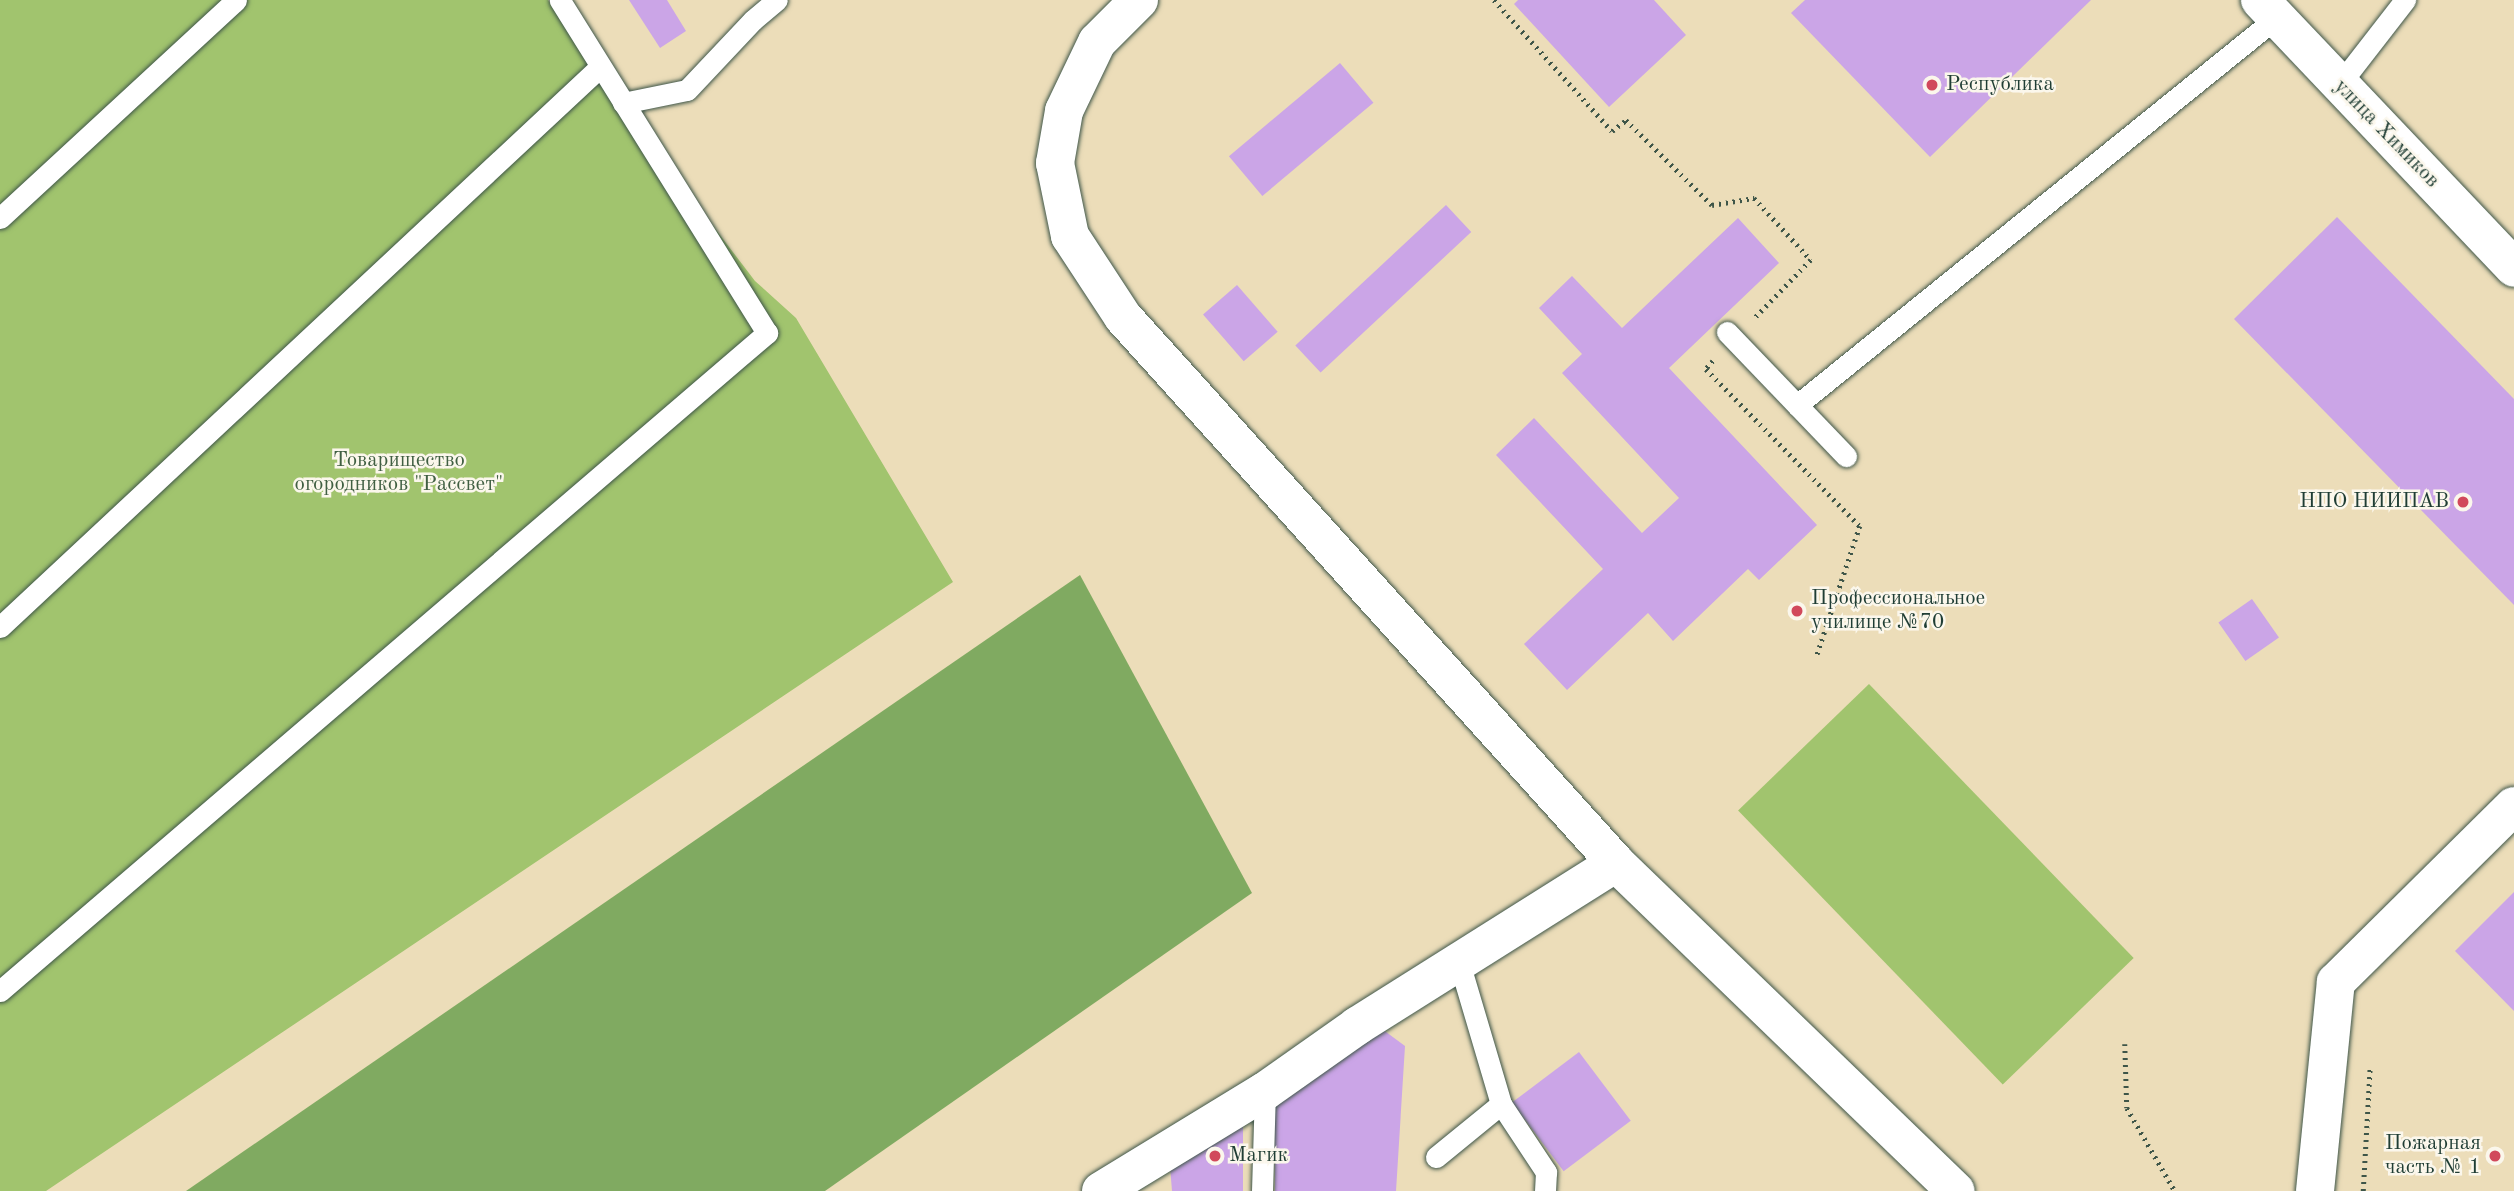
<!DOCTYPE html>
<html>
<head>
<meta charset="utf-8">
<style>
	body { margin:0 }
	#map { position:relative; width:2514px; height:1191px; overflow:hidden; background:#ecddb9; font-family:"Old Standard TT",serif }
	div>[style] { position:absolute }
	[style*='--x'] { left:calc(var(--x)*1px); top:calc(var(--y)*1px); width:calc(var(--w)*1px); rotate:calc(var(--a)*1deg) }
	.green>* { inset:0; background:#a1c46e; transform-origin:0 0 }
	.forest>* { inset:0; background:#80aa61 }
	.building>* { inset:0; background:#cba5e7; transform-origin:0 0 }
	.path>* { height:4.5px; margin-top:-2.25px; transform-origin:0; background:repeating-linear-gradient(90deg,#3e5548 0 2px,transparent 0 7px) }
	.roads { filter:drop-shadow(0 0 2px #3e5548) drop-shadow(0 0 2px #3e5548) }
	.service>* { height:21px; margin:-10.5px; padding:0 10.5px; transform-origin:10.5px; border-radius:10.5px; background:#fff }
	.minor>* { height:38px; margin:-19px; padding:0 19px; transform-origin:19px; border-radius:19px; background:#fff }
	.dots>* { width:19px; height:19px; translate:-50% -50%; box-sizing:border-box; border:4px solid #fbf7ec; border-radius:50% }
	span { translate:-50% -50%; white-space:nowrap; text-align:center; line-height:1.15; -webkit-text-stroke:5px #fbf7ec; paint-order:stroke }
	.poi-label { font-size:21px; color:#1f3d34 }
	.left { translate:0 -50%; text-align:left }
	.right { translate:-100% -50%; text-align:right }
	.street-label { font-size:21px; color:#1f3d34 }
	.park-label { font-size:21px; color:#405f42 }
</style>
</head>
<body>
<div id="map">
	<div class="green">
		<i style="clip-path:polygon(0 0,548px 0,587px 61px,755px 281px,796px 318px,953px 582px,46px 1191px,0 1191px)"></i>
		<i style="left:1869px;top:684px;width:381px;height:182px;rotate:46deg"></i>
	</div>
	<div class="forest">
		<i style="clip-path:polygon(1080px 575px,1252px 893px,825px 1191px,186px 1191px)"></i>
	</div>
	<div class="building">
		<i style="clip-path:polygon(629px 0,667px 0,686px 31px,660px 48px)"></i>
		<i style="clip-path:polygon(1518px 0,1654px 0,1686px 35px,1609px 107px,1514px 4px)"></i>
		<i style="clip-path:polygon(1805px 0,2091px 0,1930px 157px,1791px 13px)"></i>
		<i style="left:1340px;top:63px;width:52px;height:145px;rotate:50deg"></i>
		<i style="left:1446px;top:205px;width:37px;height:206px;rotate:47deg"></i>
		<i style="clip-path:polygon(2337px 217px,2514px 399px,2514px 605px,2234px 319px)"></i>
		<i style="clip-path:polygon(1738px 218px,1779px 263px,1669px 368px,1817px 525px,1759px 580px,1748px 569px,1673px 641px,1648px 613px,1567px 690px,1524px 644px,1603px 569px,1496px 455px,1534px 418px,1642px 533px,1679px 498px,1562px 373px,1582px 354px,1539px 308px,1572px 276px,1622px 328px)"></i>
		<i style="left:1237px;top:285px;width:62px;height:45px;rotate:49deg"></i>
		<i style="left:2252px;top:599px;width:47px;height:41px;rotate:55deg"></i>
		<i style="clip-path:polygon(2514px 892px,2514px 1011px,2455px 951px)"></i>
		<i style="clip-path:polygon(1382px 1029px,1405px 1046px,1396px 1191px,1275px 1191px,1274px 1104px)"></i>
		<i style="left:1579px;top:1052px;width:86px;height:84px;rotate:53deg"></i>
		<i style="clip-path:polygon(1243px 1123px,1243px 1191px,1172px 1191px,1170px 1166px)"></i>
	</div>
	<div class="path">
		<i style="--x:1494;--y:0;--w:176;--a:48"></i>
		<i style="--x:1612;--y:131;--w:18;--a:-38"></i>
		<i style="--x:1626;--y:120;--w:121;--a:44.7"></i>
		<i style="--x:1712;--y:205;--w:43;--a:-9.5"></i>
		<i style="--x:1754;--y:198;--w:84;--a:47.4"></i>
		<i style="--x:1811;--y:260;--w:83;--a:134"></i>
		<i style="--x:1713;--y:361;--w:11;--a:131"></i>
		<i style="--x:1706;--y:369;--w:220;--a:45.6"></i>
		<i style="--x:1860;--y:526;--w:136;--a:108.4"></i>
		<i style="--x:2125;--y:1044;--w:64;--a:88.2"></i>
		<i style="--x:2127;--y:1108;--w:96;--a:60"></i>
		<i style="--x:2363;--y:1191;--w:125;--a:-86.8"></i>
	</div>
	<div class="roads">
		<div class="service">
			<i style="--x:2339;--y:85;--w:108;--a:-52.2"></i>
			<i style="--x:623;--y:103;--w:65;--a:-11.5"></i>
			<i style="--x:687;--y:90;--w:96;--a:-46.7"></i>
			<i style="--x:753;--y:20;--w:31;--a:-40"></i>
			<i style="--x:0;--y:218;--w:321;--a:-42.7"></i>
			<i style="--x:1727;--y:332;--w:172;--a:46.2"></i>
			<i style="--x:1797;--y:405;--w:616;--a:-38.94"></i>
			<i style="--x:0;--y:627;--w:821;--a:-43.03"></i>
			<i style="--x:1459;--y:962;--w:148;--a:73.5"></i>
			<i style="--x:1501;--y:1104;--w:82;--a:56.5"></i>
			<i style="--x:1546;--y:1172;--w:19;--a:93"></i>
			<i style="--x:0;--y:991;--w:1011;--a:-40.63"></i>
			<i style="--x:767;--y:333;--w:392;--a:-121.9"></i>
			<i style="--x:1436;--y:1157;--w:84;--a:-39.2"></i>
			<i style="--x:1262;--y:1191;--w:100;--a:-88.3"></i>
		</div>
		<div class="minor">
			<i style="--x:1139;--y:0;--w:59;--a:135"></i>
			<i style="--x:1097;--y:42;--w:76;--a:115.6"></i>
			<i style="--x:1064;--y:111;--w:53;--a:99.8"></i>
			<i style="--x:1055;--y:163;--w:75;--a:78.4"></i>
			<i style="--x:1070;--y:236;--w:97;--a:56.8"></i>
			<i style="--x:1123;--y:317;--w:736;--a:47.92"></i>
			<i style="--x:1616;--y:863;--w:472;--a:44"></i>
			<i style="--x:2260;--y:0;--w:369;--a:46.5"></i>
			<i style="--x:1101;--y:1191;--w:192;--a:-31.4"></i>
			<i style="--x:1265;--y:1091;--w:113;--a:-35.2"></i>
			<i style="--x:1357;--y:1026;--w:306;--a:-32.2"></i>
			<i style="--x:2315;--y:1191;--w:210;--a:-84.3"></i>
			<i style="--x:2336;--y:982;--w:250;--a:-44.7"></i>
		</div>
	</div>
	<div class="dots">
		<i style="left:1932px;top:85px;background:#d1495b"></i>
		<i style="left:2463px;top:502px;background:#d1495b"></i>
		<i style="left:1797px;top:611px;background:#d1495b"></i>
		<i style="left:1215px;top:1156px;background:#d1495b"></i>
		<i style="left:2495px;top:1156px;background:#d1495b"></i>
	</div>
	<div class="poi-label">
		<span class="left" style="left:1946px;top:85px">Республика</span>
		<span class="right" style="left:2449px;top:502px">НПО НИИПАВ</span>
		<span class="left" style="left:1811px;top:611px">Профессиональное<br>училище №70</span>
		<span class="right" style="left:2481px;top:1156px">Пожарная<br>часть № 1</span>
		<span class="left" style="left:1229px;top:1156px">Магик</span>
	</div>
	<div class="street-label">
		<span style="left:2386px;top:134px;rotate:46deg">улица Химиков</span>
	</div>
	<div class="park-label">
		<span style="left:399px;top:473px">Товарищество<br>огородников "Рассвет"</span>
	</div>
</div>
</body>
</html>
